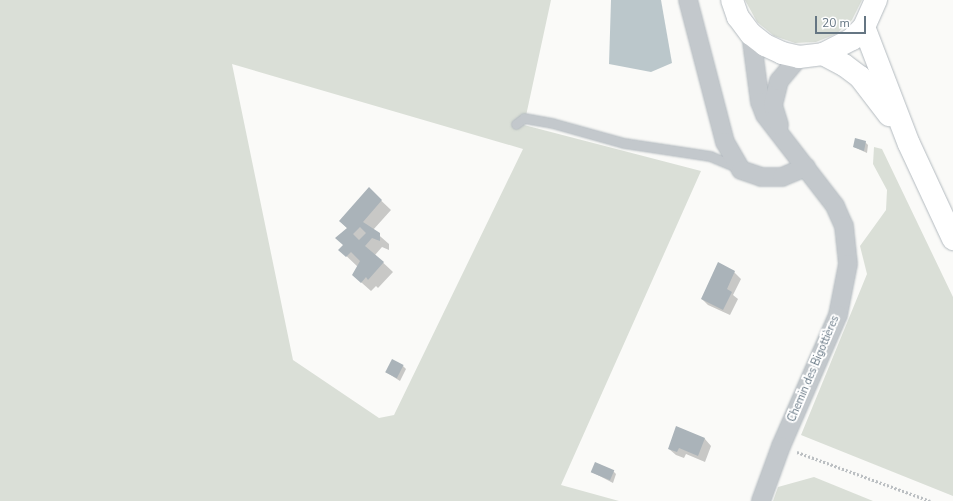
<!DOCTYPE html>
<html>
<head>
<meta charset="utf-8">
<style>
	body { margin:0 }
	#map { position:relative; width:953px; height:501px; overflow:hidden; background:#fafaf8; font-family:"Nunito Sans",sans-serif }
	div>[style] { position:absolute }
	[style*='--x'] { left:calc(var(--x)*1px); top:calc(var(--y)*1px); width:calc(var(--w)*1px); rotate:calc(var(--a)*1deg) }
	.green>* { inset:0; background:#dadfd7 }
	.water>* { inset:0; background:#bbc7cb }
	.shadow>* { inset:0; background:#0003 }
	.building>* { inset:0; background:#aab3b9; transform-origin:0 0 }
	.path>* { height:2.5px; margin-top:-1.25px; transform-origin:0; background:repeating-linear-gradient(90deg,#bbbfc2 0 2px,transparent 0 4px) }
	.roads { filter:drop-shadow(0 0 1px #b3babf) drop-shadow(0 0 1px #b3babf) }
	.service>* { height:9px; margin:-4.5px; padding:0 4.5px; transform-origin:4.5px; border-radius:4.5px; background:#c3c8cc }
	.minor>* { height:18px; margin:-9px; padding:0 9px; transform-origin:9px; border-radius:9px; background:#c3c8cc }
	.secondary>* { height:22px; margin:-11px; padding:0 11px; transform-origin:11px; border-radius:11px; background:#fff }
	span { translate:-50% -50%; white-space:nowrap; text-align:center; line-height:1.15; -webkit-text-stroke:4px #fff; paint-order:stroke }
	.street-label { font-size:11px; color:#657683 }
	.scale { position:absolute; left:815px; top:16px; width:51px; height:18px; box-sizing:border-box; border:2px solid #657683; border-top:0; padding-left:5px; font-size:12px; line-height:14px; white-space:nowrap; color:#657683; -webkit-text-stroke:3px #fff; paint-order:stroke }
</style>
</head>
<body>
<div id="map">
	<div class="green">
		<i style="clip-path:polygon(evenodd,0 0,551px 0,524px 125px,701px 171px,561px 485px,619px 501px,0 501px,0 0,232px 64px,523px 149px,394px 415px,379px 418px,293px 360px,232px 64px)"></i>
		<i style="clip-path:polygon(745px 0,862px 0,852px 20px,836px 34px,816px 42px,795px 43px,774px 36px,757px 22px)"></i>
		<i style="clip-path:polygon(874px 147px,882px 149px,953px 297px,953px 496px,801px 435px,867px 274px,860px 246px,886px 210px,887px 190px,873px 164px)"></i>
		<i style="clip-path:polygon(814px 477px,873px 501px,773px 501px,778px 487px)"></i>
	</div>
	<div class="water">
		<i style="clip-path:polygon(611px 0,661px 0,672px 63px,651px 72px,609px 64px)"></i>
	</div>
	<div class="shadow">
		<i style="clip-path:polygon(865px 142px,868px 145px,867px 153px,854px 147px)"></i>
		<i style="clip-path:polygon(369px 189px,391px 210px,373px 230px,389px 244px,389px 250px,382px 247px,375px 255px,393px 272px,378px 288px,376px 286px,371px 291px,353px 275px,358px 267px,340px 250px,344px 245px,348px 229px,340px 221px)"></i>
		<i style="clip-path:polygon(734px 272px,741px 279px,733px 295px,738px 299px,730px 315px,708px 305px,702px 299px)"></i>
		<i style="clip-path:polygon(403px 366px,406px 369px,400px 381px,386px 372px)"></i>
		<i style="clip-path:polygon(677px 427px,705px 439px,711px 446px,705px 462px,686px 454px,684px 458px,676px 455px,669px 449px)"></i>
		<i style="clip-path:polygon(613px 471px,616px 474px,613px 483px,592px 472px)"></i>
	</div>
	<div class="building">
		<i style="clip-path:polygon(855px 138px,866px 141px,864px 151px,853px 147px)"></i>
		<i style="clip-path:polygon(evenodd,369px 187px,382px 200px,363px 222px,380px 233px,380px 241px,372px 238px,365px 246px,384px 262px,368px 280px,366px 277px,361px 283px,352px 275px,360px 261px,351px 252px,346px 257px,338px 250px,343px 245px,335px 238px,347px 228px,339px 221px,369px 187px,360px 227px,366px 233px,359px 240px,353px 234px,360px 227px)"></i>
		<i style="clip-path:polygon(718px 262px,735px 271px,727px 289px,732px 292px,723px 310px,701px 299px)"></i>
		<i style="left:392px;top:359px;width:13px;height:15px;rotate:27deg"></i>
		<i style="clip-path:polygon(676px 426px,705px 438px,698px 456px,679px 448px,677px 452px,668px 449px)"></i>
		<i style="left:595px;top:462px;width:21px;height:11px;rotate:23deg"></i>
	</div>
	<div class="path">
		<i style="--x:797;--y:452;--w:142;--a:20.2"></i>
	</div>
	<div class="roads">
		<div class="service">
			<i style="--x:516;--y:124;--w:10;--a:-37"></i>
			<i style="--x:524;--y:118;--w:28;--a:10"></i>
			<i style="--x:552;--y:123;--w:75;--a:15.5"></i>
			<i style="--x:624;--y:143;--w:87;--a:8.6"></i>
			<i style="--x:710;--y:156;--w:30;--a:23"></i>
		</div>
		<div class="minor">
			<i style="--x:688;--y:0;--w:147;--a:75.4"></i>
			<i style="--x:725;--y:142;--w:32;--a:60"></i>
			<i style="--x:741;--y:170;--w:21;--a:19"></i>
			<i style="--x:761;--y:177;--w:21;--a:0"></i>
			<i style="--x:782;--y:177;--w:26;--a:-23"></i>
			<i style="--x:751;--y:34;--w:69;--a:82.5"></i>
			<i style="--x:760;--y:102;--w:14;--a:69"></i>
			<i style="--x:765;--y:115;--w:115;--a:52.4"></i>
			<i style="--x:835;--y:206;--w:22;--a:66"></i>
			<i style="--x:844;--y:226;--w:38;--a:84"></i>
			<i style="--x:848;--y:264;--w:52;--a:101.1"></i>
			<i style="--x:838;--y:315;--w:143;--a:113.5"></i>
			<i style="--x:781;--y:446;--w:59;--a:110"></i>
			<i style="--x:779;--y:125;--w:21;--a:-107"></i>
			<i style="--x:773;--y:105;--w:25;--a:-76"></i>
			<i style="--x:779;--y:81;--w:31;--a:-50"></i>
		</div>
		<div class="secondary">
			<i style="--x:732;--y:0;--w:18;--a:71"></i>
			<i style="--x:738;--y:17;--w:21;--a:53"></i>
			<i style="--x:751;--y:34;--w:18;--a:38"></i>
			<i style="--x:765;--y:45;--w:19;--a:25"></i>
			<i style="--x:782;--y:53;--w:17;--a:13"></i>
			<i style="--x:799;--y:57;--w:24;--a:-7"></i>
			<i style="--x:823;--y:54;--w:33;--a:-27"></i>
			<i style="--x:852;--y:39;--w:17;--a:-45"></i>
			<i style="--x:864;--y:27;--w:30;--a:-66"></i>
			<i style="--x:864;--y:27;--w:125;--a:69"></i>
			<i style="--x:909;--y:144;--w:105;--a:65.1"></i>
			<i style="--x:823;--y:54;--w:24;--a:28"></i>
			<i style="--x:844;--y:65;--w:20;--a:37"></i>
			<i style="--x:860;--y:77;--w:48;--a:52.7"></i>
		</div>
	</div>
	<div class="street-label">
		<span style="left:814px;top:369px;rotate:-67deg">Chemin des Bigottières</span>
	</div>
	<div class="scale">20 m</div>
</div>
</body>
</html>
